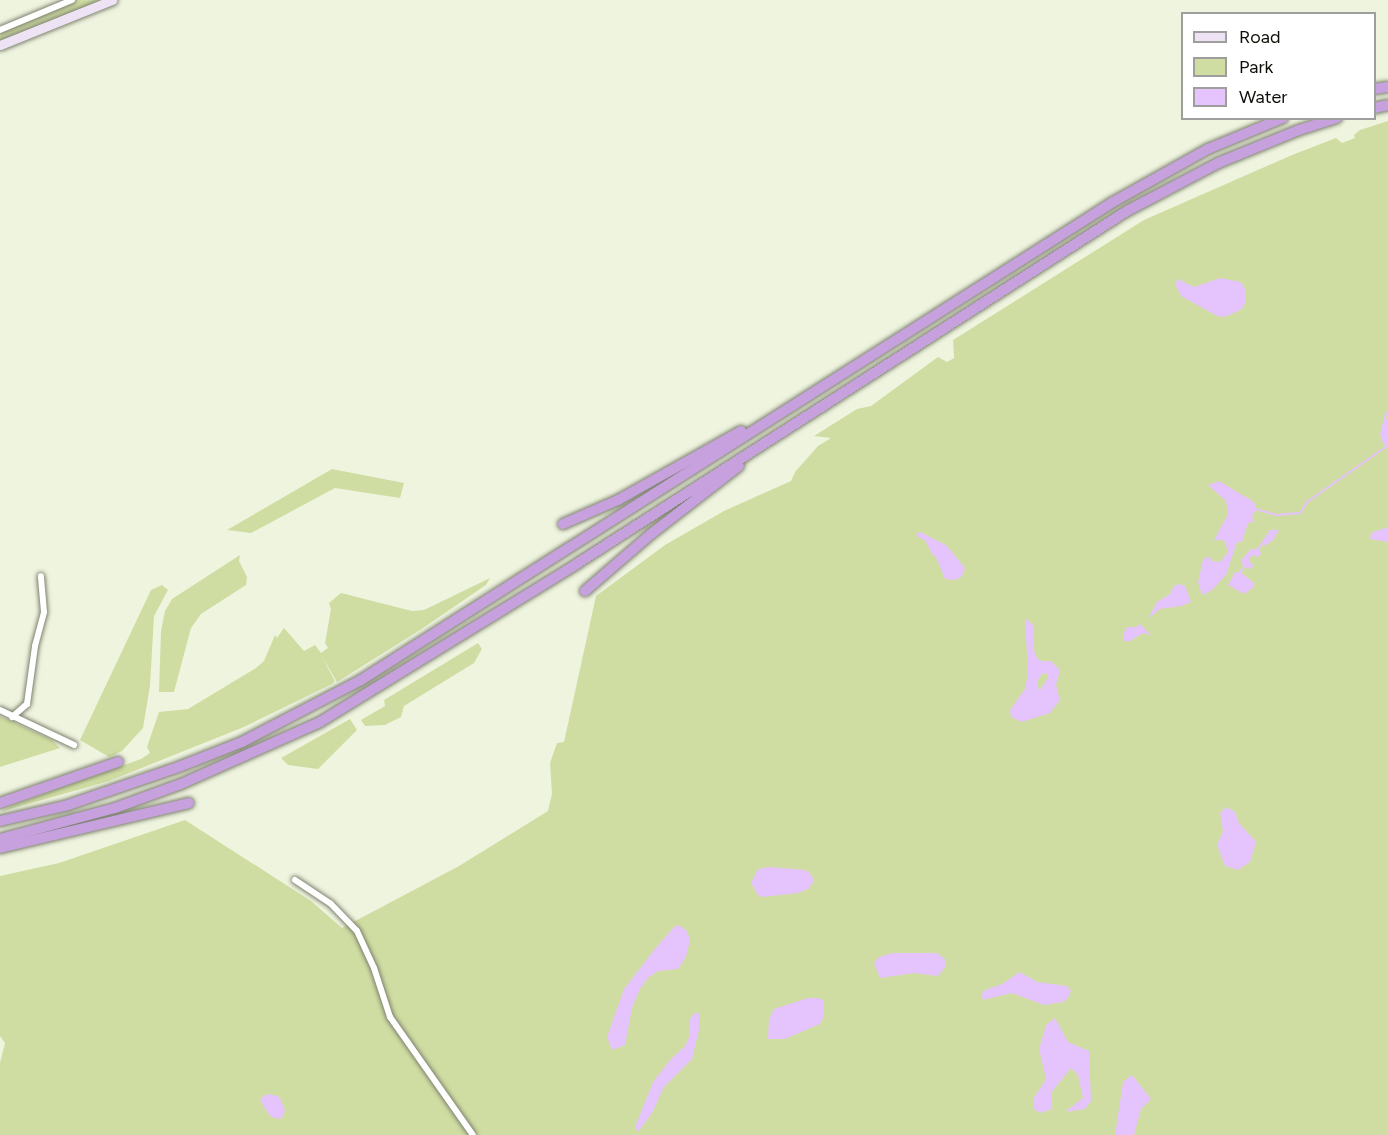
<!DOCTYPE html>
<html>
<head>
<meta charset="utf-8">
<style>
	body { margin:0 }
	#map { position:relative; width:1388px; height:1135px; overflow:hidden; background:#eff4df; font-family:Figtree,sans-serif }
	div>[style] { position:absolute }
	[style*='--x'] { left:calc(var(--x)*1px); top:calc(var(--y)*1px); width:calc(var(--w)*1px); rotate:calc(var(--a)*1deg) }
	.green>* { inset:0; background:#d0dda2 }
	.water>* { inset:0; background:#e5c3fc }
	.stream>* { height:2px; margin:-1px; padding:0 1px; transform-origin:1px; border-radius:1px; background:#e5c3fc }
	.roads { filter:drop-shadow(0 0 2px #7e8270) drop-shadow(0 0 2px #7e8270) }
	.street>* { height:6px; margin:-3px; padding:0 3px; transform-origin:3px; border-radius:3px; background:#fff }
	.secondary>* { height:9px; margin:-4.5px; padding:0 4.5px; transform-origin:4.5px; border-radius:4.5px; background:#eee3f5 }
	.highway>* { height:10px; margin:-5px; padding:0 5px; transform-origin:5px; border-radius:5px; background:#c6a1de }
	span { translate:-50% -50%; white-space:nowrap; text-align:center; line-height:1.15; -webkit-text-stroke:5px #fff; paint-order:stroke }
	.legend { position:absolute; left:1181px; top:12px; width:195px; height:108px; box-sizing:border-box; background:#fff; border:2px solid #9e9f9c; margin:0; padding:8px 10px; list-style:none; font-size:18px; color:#0d0f08 }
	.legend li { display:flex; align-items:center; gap:12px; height:30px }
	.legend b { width:30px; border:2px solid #9e9f9c }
</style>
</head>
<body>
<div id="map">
	<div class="green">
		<i style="clip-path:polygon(72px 0,112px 0,0 45px,0 30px)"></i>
		<i style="clip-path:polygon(1388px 121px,1388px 1135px,0 1135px,0 1063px,5px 1043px,0 1036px,0 876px,59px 863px,185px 820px,311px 901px,342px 928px,459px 866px,548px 811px,552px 794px,550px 763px,557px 743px,564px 742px,596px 596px,665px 545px,724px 511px,791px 481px,795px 472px,818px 446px,831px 438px,814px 436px,857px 409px,871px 406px,938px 357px,947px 362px,954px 358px,953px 340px,1144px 220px,1292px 155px,1336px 138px,1342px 143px,1355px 138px,1354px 135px,1360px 130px)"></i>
		<i style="clip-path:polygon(332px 469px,404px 483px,400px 498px,335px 488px,251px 533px,227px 530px)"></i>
		<i style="clip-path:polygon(240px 555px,239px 561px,247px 577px,246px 585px,201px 614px,191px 628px,174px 692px,159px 692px,161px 631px,165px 611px,172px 599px)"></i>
		<i style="clip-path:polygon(490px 578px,486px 585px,420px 630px,337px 682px,321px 655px,335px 681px,332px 684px,244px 727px,109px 781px,0 812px,14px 805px,141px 759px,150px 753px,147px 747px,159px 712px,188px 709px,256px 668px,264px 661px,275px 635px,277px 638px,284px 628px,304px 651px,315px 645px,321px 653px,328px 648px,325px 643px,331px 609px,329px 603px,341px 593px,412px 611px,424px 610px)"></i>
		<i style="clip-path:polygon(162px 585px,168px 590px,154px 616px,150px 686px,143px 728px,122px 751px,109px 757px,80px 740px,151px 590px)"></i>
		<i style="clip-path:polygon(478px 643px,482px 649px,474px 663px,404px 706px,401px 717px,385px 725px,365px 726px,361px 720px,385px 706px,384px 700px)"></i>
		<i style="clip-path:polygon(0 716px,52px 740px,60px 748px,0 767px)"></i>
		<i style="clip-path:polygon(350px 719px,357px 730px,318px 769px,288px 765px,281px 758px)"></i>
	</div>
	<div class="water">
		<i style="clip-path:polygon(1220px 278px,1241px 282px,1246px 291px,1246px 301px,1242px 309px,1225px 317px,1217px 316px,1181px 296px,1175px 284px,1178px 279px,1194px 287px)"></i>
		<i style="clip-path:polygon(1384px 418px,1388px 420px,1388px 446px,1383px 444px,1380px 434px)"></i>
		<i style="clip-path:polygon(1219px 481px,1254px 502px,1256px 509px,1252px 517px,1254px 522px,1248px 523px,1242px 542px,1237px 542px,1226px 575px,1211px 591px,1202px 595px,1198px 582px,1203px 560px,1209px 556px,1212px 561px,1220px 562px,1228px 552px,1224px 540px,1214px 540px,1228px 514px,1226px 501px,1208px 485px)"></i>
		<i style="clip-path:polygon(1388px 527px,1388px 542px,1370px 539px,1371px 533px)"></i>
		<i style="clip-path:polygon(1270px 530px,1279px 530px,1273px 540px,1264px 546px,1261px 543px)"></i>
		<i style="clip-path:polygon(920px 532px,946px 545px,965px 568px,962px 576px,956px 580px,945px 579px,935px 555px,933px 556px,925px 540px,918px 537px,916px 534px)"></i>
		<i style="clip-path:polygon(1251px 549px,1259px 549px,1261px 553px,1258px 557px,1251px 555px,1249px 562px,1254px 565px,1249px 569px,1243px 566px,1241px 560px)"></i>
		<i style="clip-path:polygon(1235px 572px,1240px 572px,1254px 583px,1254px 587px,1244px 594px,1228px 585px)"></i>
		<i style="clip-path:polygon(1179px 584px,1185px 586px,1191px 602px,1181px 606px,1160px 609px,1148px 619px,1157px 602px,1170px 594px,1174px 586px)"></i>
		<i style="clip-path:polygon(evenodd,1025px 618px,1033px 625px,1034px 651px,1037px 658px,1041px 661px,1051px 661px,1060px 670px,1056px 685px,1060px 700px,1050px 713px,1022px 722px,1011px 717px,1010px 710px,1025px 689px,1028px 674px,1025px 618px,1043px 673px,1047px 674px,1048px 678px,1039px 691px,1037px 681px,1043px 673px)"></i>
		<i style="clip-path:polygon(1140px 624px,1151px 635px,1143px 633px,1130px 641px,1124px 641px,1123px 634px,1127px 627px,1136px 627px)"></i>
		<i style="clip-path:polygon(1226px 807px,1235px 812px,1239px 823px,1256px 842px,1250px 862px,1238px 870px,1225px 866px,1217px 845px,1223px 831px,1220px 813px)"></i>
		<i style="clip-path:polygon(769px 867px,805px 870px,810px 873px,814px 881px,808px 889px,798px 893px,762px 897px,758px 895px,751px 883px,758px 869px)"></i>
		<i style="clip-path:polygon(679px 925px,687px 931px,690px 940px,686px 957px,678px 969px,658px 971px,648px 978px,640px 989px,632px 1008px,625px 1045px,612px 1050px,607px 1037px,624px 989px,654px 950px,674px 927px)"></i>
		<i style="clip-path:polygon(892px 953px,937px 953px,946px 960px,946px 966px,938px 976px,915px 973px,880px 978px,874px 963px,879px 957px)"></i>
		<i style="clip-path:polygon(1020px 972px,1037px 982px,1067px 986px,1071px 991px,1068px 998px,1063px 1002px,1044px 1005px,1012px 993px,983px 1000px,981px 994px,985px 990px,1002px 984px)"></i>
		<i style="clip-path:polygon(808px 998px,819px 998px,824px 1001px,824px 1016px,820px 1024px,785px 1039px,768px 1039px,769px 1019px,774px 1009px)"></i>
		<i style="clip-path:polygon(695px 1012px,699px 1014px,699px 1030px,692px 1059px,664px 1087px,652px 1113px,638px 1132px,635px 1127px,653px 1082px,671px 1059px,685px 1046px,689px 1037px,690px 1019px)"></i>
		<i style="clip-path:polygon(1055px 1018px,1068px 1042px,1089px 1051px,1091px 1101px,1085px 1109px,1065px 1112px,1083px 1098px,1078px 1075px,1071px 1068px,1051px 1093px,1052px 1109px,1040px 1113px,1034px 1109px,1033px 1099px,1046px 1079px,1039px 1049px,1046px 1025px)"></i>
		<i style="clip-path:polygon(1132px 1075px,1151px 1099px,1141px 1109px,1134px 1135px,1115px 1135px,1123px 1082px)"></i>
		<i style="clip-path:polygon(267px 1094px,278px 1096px,281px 1100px,285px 1111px,281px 1119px,271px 1117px,264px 1107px,260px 1099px)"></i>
	</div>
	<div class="stream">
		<i style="--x:1384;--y:418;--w:8;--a:-60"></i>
		<i style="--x:1256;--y:509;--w:21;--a:17"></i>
		<i style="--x:1276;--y:515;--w:24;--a:-5"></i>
		<i style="--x:1300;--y:513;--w:13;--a:-58"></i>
		<i style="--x:1307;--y:502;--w:98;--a:-35"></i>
		<i style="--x:1258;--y:549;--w:6;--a:-51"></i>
		<i style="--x:1240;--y:572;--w:6;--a:-51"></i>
	</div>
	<div class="roads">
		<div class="street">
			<i style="--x:0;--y:30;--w:78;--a:-22.6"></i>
			<i style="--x:0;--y:710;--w:82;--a:25.3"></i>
			<i style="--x:12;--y:717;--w:20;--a:-41"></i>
			<i style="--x:27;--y:704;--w:59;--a:-82.1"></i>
			<i style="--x:35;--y:646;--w:35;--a:-75"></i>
			<i style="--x:44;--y:612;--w:36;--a:-95"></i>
			<i style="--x:295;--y:880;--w:43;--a:33.7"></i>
			<i style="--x:331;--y:904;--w:37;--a:46"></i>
			<i style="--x:357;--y:931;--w:41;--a:65.3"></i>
			<i style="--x:374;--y:968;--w:52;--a:71.9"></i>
			<i style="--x:390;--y:1017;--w:144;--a:54.9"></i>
		</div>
		<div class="secondary">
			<i style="--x:0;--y:45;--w:121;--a:-21.9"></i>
		</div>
		<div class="highway">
			<i style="--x:1374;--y:89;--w:14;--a:-8"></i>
			<i style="--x:1374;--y:108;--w:14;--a:-12"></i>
			<i style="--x:563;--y:524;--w:60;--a:-23.6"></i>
			<i style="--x:618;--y:500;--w:141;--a:-29.3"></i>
			<i style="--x:585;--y:591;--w:87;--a:-40.8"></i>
			<i style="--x:651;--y:534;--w:111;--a:-37.7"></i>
			<i style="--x:0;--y:803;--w:125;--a:-19.2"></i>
			<i style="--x:0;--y:821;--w:70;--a:-13.2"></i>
			<i style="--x:68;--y:805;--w:120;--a:-19"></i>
			<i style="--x:181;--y:766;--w:66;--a:-21.5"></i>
			<i style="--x:242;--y:742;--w:134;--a:-27.5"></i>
			<i style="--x:361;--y:680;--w:891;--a:-32.44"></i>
			<i style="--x:1113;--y:202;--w:109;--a:-29.2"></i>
			<i style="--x:1208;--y:149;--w:81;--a:-22.5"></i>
			<i style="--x:0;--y:839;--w:119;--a:-15.1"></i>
			<i style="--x:115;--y:808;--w:70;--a:-20"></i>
			<i style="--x:181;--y:784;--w:152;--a:-24"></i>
			<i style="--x:320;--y:722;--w:303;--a:-31.6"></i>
			<i style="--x:578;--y:563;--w:652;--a:-32.67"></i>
			<i style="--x:1127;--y:211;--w:103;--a:-27.8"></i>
			<i style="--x:1218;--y:163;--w:87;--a:-22.2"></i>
			<i style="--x:1299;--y:130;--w:40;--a:-18"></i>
			<i style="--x:0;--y:848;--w:194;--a:-13.4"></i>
		</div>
	</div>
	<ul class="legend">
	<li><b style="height:8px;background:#eee3f5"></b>Road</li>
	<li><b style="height:16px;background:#d0dda2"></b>Park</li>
	<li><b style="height:16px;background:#e5c3fc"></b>Water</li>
	</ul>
</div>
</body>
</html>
